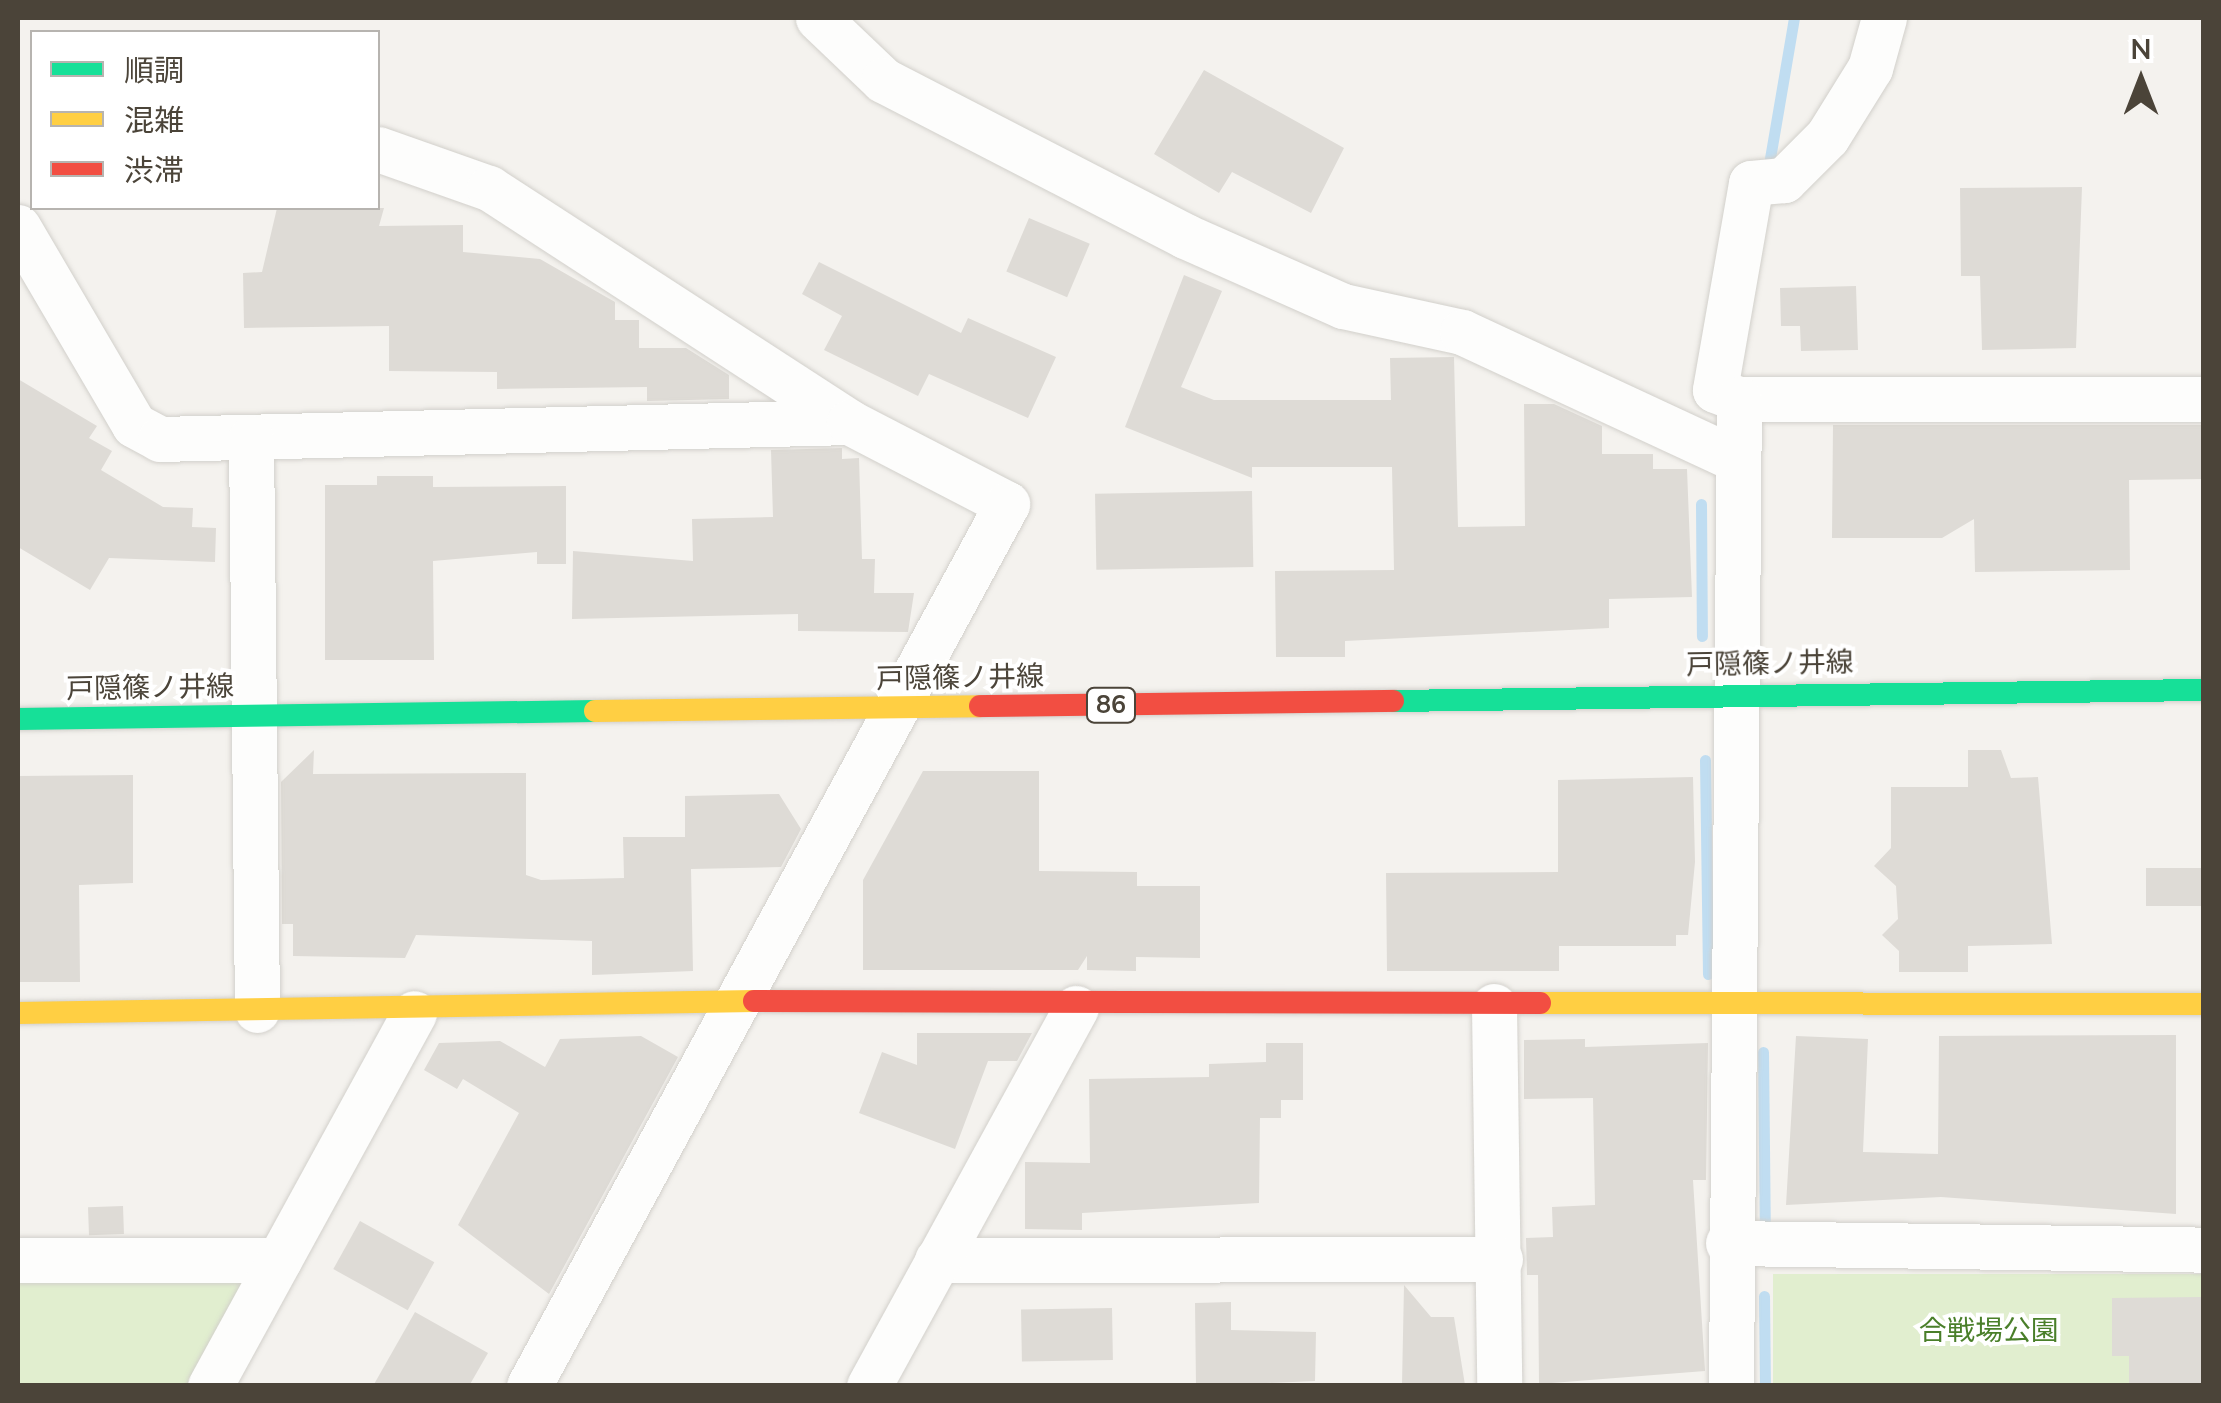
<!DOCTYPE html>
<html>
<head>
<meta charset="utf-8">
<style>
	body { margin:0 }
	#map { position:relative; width:2221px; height:1403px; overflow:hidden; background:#f4f2ee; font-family:"Nunito Sans","Noto Sans JP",sans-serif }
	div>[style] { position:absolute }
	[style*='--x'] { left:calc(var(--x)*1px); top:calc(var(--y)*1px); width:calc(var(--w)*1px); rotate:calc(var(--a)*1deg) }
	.green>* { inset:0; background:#e1eecf; transform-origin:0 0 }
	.stream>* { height:11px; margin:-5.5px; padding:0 5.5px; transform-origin:5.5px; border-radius:5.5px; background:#c0ddf1 }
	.building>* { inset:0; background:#dedbd6; transform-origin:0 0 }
	.roads { filter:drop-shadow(0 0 2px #d2d0cb) drop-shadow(0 0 2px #d2d0cb) }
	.street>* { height:45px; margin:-22.5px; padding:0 22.5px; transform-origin:22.5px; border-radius:22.5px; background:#fdfdfc }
	.fast>* { height:22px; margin:-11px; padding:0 11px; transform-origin:11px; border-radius:11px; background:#16e098 }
	.slow>* { height:22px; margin:-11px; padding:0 11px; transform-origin:11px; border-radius:11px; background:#ffcf43 }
	.jam>* { height:22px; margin:-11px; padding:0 11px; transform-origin:11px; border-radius:11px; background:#f24e42 }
	span { translate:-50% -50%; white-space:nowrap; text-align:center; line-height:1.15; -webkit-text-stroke:8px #fff; paint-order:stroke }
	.shield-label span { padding:2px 8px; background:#fff; border:2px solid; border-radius:8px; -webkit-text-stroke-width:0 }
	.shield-label { font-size:25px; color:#4b4439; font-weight:700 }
	.street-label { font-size:28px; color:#4b4439 }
	.park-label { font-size:28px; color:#4a7f2a }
	.frame { position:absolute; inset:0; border:20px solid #4b4439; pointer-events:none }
	.legend { position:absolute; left:30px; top:30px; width:350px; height:180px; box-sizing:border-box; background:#fff; border:2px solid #b7b4b0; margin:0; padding:12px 18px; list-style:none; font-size:30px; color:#4b4439 }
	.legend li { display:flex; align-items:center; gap:20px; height:50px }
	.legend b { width:50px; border:2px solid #b7b4b0 }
	.north { position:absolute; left:2091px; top:30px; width:100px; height:100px; -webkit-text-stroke:8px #fff; paint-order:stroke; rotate:0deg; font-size:28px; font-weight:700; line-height:40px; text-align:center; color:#4b4439 }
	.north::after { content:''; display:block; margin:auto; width:35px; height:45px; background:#4b4439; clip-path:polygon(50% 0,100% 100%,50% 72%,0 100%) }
</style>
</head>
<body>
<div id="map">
	<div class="green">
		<i style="clip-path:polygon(250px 1271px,188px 1386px,18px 1385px,18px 1273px)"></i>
		<i style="left:2203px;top:1274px;width:111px;height:430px;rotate:90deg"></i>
	</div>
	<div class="stream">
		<i style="--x:1769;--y:164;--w:148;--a:-80.3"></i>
		<i style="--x:1701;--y:504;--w:132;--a:89.6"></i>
		<i style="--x:1705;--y:760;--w:214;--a:89.2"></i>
		<i style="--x:1763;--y:1052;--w:180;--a:89.4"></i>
		<i style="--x:1764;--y:1296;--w:90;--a:89.4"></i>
	</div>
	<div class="building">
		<i style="clip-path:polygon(1204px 70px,1344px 148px,1311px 213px,1232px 172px,1219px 193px,1154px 154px)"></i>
		<i style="clip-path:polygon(2082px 187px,2076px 348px,1982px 350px,1980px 276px,1961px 276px,1960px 188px)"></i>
		<i style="clip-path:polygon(277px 208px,384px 208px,379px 226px,463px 225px,463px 252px,540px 259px,615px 302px,615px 320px,639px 320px,639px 348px,686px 348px,729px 375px,729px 399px,647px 401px,647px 387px,497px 389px,497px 372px,389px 371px,389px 326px,244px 328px,243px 273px,262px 272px)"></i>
		<i style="left:1029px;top:218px;width:66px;height:58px;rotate:23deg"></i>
		<i style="clip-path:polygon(819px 262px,961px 333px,968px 318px,1056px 357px,1028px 418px,929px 374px,918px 396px,824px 350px,842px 316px,802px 294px)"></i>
		<i style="clip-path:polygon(1184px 275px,1222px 291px,1181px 387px,1214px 400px,1391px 400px,1390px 358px,1454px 357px,1458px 527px,1525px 526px,1524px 404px,1554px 404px,1602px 426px,1602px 454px,1653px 454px,1653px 469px,1687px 469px,1692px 597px,1609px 599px,1609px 628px,1345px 641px,1345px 657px,1276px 657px,1275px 571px,1394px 570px,1392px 467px,1252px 467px,1252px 478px,1125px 427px)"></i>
		<i style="clip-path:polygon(1856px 286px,1858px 350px,1801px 351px,1800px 326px,1781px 326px,1780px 288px)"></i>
		<i style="clip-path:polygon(18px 379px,97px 426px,89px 438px,112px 451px,101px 470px,163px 507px,193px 508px,192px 527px,216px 528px,215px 562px,109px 558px,90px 590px,18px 547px)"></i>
		<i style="clip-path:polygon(1833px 425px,2204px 425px,2204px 479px,2129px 480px,2130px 570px,1975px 572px,1974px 519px,1942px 538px,1832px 538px)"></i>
		<i style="clip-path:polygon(842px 448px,842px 459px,859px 458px,862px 559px,875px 559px,874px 593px,914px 593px,908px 632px,798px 631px,798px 614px,572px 619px,573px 551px,693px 561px,692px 519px,773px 517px,771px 450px)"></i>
		<i style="clip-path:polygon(377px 476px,433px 476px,433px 487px,566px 486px,566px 564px,537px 564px,537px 552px,433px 561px,434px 660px,325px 660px,325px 485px,377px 485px)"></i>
		<i style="left:1252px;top:491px;width:76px;height:157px;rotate:89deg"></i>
		<i style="clip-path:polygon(314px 750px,313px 774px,526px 773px,526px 875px,541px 880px,624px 878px,623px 837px,685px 837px,685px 796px,779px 794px,801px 829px,781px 867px,691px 869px,693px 971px,592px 975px,592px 941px,416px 935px,405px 958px,293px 956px,293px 924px,282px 924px,281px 782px)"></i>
		<i style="clip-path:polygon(1968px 750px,2001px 750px,2011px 778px,2038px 777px,2052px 944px,1968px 946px,1968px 972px,1899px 972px,1899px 951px,1882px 935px,1898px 919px,1896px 886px,1874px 866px,1891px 848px,1891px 787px,1968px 787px)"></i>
		<i style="clip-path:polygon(923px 771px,1039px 771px,1039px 871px,1137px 872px,1137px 886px,1200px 886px,1200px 958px,1136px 957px,1136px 971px,1087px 970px,1087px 956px,1078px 970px,863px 970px,863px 880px)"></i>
		<i style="clip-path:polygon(133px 775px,133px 883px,79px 885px,80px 982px,18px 982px,18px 776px)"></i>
		<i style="clip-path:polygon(1693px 777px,1695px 862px,1688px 935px,1676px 935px,1676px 946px,1559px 946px,1559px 971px,1387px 971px,1386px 873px,1558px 872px,1558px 780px)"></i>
		<i style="left:2204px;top:868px;width:38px;height:58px;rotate:90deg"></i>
		<i style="clip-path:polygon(917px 1033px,1032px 1033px,1017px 1061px,988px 1061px,955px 1149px,859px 1113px,882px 1052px,917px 1065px)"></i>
		<i style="clip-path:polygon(2176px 1035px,2176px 1214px,1941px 1197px,1786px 1205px,1796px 1036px,1868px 1039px,1863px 1152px,1938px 1154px,1939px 1036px)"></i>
		<i style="clip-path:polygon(641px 1036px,678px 1057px,549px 1294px,458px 1225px,519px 1113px,463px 1079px,457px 1089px,424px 1070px,439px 1043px,500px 1041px,545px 1067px,560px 1039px)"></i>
		<i style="clip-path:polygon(1585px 1039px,1585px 1047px,1708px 1043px,1706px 1180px,1693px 1180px,1705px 1371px,1539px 1384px,1538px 1275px,1527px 1275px,1526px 1238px,1553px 1237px,1552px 1207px,1595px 1205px,1593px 1098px,1524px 1099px,1524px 1040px)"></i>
		<i style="clip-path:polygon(1266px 1043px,1303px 1043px,1303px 1100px,1281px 1100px,1281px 1118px,1260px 1118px,1259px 1203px,1082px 1213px,1082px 1230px,1025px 1229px,1025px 1162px,1090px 1163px,1089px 1079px,1209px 1077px,1209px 1064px,1266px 1062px)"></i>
		<i style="left:123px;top:1206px;width:28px;height:35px;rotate:88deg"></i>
		<i style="left:360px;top:1221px;width:85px;height:55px;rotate:29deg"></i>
		<i style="clip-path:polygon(1404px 1285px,1431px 1317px,1454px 1317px,1465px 1385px,1402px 1384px)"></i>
		<i style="clip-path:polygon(2201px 1297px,2201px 1383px,2129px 1383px,2129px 1356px,2112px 1356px,2112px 1298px)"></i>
		<i style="clip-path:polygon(1231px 1302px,1231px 1330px,1316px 1332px,1315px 1381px,1196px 1386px,1195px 1303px)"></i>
		<i style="left:1112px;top:1308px;width:52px;height:91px;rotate:89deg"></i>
		<i style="clip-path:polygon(415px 1312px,488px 1353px,469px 1386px,373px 1386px)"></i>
	</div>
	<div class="roads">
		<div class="street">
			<i style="--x:818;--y:18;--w:90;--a:43.6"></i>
			<i style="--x:883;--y:80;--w:340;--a:27.3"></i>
			<i style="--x:1185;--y:236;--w:173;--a:23.9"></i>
			<i style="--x:1343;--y:306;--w:122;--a:12.3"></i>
			<i style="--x:1462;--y:332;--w:300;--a:24.9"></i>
			<i style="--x:1884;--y:18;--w:52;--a:105.6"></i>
			<i style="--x:1870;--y:68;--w:81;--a:121.9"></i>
			<i style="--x:1827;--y:137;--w:61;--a:135"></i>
			<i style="--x:1784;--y:180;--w:33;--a:175"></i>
			<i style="--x:1751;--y:183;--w:210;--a:99.9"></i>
			<i style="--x:1715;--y:390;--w:26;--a:21"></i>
			<i style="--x:1739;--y:399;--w:465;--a:0"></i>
			<i style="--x:378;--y:149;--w:118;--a:19.4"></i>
			<i style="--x:489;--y:188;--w:429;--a:33"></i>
			<i style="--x:18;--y:227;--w:229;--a:59.6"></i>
			<i style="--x:134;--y:425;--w:30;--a:28"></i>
			<i style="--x:160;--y:439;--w:689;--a:-1.41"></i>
			<i style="--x:849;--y:422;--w:178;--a:27.4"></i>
			<i style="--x:1007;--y:504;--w:1003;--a:118.46"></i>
			<i style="--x:251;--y:438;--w:572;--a:89.4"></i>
			<i style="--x:1494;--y:1006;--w:380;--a:89.2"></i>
			<i style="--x:1728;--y:1243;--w:476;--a:0.8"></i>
			<i style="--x:18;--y:1260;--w:261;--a:0"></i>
			<i style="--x:937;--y:1260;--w:563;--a:-0.1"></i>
			<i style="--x:210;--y:1386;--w:425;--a:-61.3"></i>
			<i style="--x:869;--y:1386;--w:431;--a:-61.3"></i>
			<i style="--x:1731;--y:1386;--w:987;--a:-89.54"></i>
		</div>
		<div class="fast">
			<i style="--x:1393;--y:701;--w:811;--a:-0.78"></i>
			<i style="--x:18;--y:719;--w:577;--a:-0.79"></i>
		</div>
		<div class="slow">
			<i style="--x:595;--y:711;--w:385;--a:-0.7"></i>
			<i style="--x:1540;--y:1003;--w:664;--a:0.09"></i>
			<i style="--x:18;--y:1013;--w:736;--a:-0.93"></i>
		</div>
		<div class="jam">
			<i style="--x:980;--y:706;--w:413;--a:-0.7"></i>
			<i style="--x:754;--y:1001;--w:786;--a:0.15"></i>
		</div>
	</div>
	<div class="shield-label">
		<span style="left:1111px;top:705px">86</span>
	</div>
	<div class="street-label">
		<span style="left:1770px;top:664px;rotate:-1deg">戸隠篠ノ井線</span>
		<span style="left:960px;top:678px;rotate:-1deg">戸隠篠ノ井線</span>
		<span style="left:150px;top:688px;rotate:-1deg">戸隠篠ノ井線</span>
	</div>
	<div class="park-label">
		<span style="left:1989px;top:1331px">合戦場公園</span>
	</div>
	<div class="frame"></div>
	<ul class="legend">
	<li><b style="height:12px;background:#16e098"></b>順調</li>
	<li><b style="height:12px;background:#ffcf43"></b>混雑</li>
	<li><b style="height:12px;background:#f24e42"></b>渋滞</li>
	</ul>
	<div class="north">N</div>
</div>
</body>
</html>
